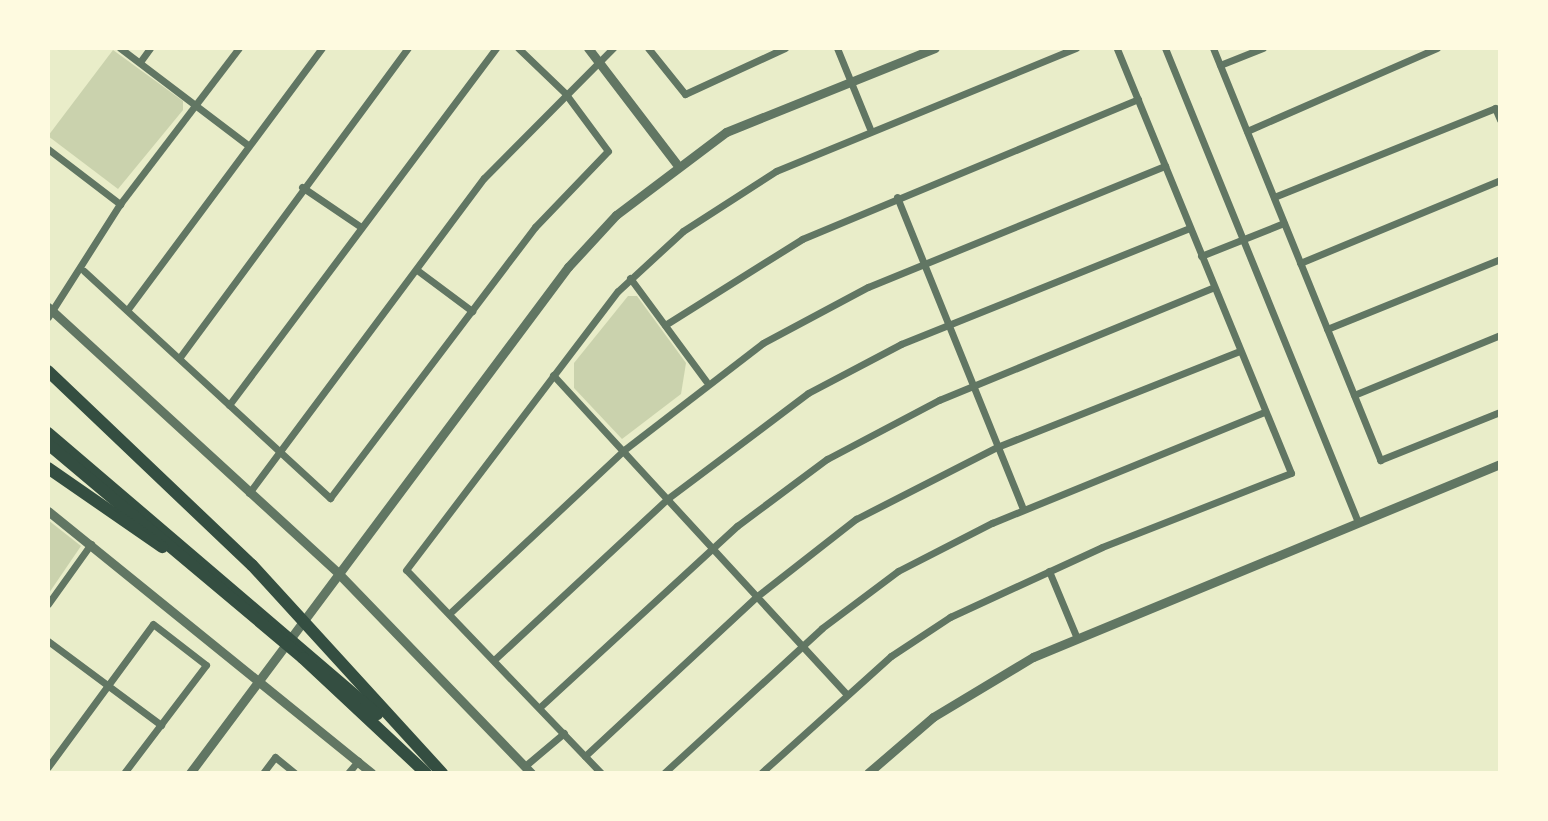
<!DOCTYPE html>
<html>
<head>
<meta charset="utf-8">
<style>
	body { margin:0 }
	#map { position:relative; width:1548px; height:821px; overflow:hidden; background:#e9edc9; font-family:Raleway,sans-serif }
	div>[style] { position:absolute }
	[style*='--x'] { left:calc(var(--x)*1px); top:calc(var(--y)*1px); width:calc(var(--w)*1px); rotate:calc(var(--a)*1deg) }
	.green>* { inset:0; background:#cad2ad }
	.minor>* { height:7px; margin:-3.5px; padding:0 3.5px; transform-origin:3.5px; border-radius:3.5px; background:#617663 }
	.tertiary>* { height:9px; margin:-4.5px; padding:0 4.5px; transform-origin:4.5px; border-radius:4.5px; background:#617663 }
	.motorway>* { height:12px; margin:-6px; padding:0 6px; transform-origin:6px; border-radius:6px; background:#344e41 }
	span { translate:-50% -50%; white-space:nowrap; text-align:center; line-height:1.15; -webkit-text-stroke:8px #fefae0; paint-order:stroke }
	.frame { position:absolute; inset:0; border:50px solid #fefae0; pointer-events:none }
</style>
</head>
<body>
<div id="map">
	<div class="green">
		<i style="clip-path:polygon(113px 50px,183px 101px,183px 110px,118px 189px,48px 136px)"></i>
		<i style="clip-path:polygon(628px 296px,637px 296px,686px 363px,681px 394px,622px 439px,574px 388px,574px 363px)"></i>
		<i style="clip-path:polygon(48px 520px,81px 546px,49px 593px,48px 592px)"></i>
	</div>
	<div class="minor">
		<i style="--x:120;--y:48;--w:161;--a:37.2"></i>
		<i style="--x:648;--y:48;--w:59;--a:51.2"></i>
		<i style="--x:685;--y:94;--w:110;--a:-24.7"></i>
		<i style="--x:837;--y:48;--w:87;--a:67.8"></i>
		<i style="--x:1165;--y:48;--w:512;--a:67.85"></i>
		<i style="--x:1213;--y:48;--w:445;--a:67.9"></i>
		<i style="--x:1380;--y:460;--w:129;--a:-21.8"></i>
		<i style="--x:140;--y:62;--w:17;--a:-54"></i>
		<i style="--x:1220;--y:65;--w:46;--a:-21.6"></i>
		<i style="--x:1247;--y:131;--w:207;--a:-23.6"></i>
		<i style="--x:48;--y:149;--w:91;--a:37.4"></i>
		<i style="--x:302;--y:187;--w:71;--a:34.1"></i>
		<i style="--x:897;--y:197;--w:336;--a:68"></i>
		<i style="--x:1274;--y:197;--w:238;--a:-21.9"></i>
		<i style="--x:1495;--y:108;--w:13;--a:67"></i>
		<i style="--x:1201;--y:256;--w:89;--a:-21.7"></i>
		<i style="--x:1300;--y:263;--w:217;--a:-22.5"></i>
		<i style="--x:417;--y:270;--w:69;--a:36.7"></i>
		<i style="--x:84;--y:271;--w:335;--a:42.7"></i>
		<i style="--x:330;--y:498;--w:340;--a:-52.9"></i>
		<i style="--x:535;--y:227;--w:105;--a:-46.2"></i>
		<i style="--x:608;--y:151;--w:72;--a:-126.6"></i>
		<i style="--x:565;--y:93;--w:65;--a:-136.2"></i>
		<i style="--x:630;--y:278;--w:128;--a:53.6"></i>
		<i style="--x:128;--y:309;--w:325;--a:-53.4"></i>
		<i style="--x:48;--y:317;--w:134;--a:-57.5"></i>
		<i style="--x:120;--y:204;--w:196;--a:-52.7"></i>
		<i style="--x:665;--y:325;--w:162;--a:-32.1"></i>
		<i style="--x:802;--y:239;--w:364;--a:-22.6"></i>
		<i style="--x:1327;--y:329;--w:187;--a:-22"></i>
		<i style="--x:180;--y:357;--w:384;--a:-53.6"></i>
		<i style="--x:553;--y:375;--w:433;--a:47.4"></i>
		<i style="--x:1354;--y:395;--w:158;--a:-22.3"></i>
		<i style="--x:229;--y:405;--w:446;--a:-53.2"></i>
		<i style="--x:249;--y:493;--w:393;--a:-53.3"></i>
		<i style="--x:484;--y:178;--w:183;--a:-45.2"></i>
		<i style="--x:1049;--y:571;--w:70;--a:67.4"></i>
		<i style="--x:48;--y:604;--w:74;--a:-54.4"></i>
		<i style="--x:451;--y:612;--w:237;--a:-43.1"></i>
		<i style="--x:624;--y:450;--w:175;--a:-37.6"></i>
		<i style="--x:763;--y:343;--w:119;--a:-28.1"></i>
		<i style="--x:868;--y:287;--w:321;--a:-22.2"></i>
		<i style="--x:48;--y:641;--w:141;--a:36.6"></i>
		<i style="--x:495;--y:659;--w:235;--a:-42.9"></i>
		<i style="--x:667;--y:499;--w:176;--a:-36.9"></i>
		<i style="--x:808;--y:393;--w:105;--a:-27.8"></i>
		<i style="--x:901;--y:344;--w:311;--a:-21.9"></i>
		<i style="--x:540;--y:707;--w:268;--a:-42.6"></i>
		<i style="--x:737;--y:526;--w:112;--a:-36.7"></i>
		<i style="--x:827;--y:459;--w:127;--a:-27.8"></i>
		<i style="--x:939;--y:400;--w:297;--a:-22.3"></i>
		<i style="--x:585;--y:756;--w:233;--a:-42.9"></i>
		<i style="--x:756;--y:597;--w:127;--a:-38"></i>
		<i style="--x:856;--y:519;--w:158;--a:-27.1"></i>
		<i style="--x:997;--y:447;--w:261;--a:-21.6"></i>
		<i style="--x:525;--y:766;--w:51;--a:-40.2"></i>
		<i style="--x:48;--y:767;--w:177;--a:-53.7"></i>
		<i style="--x:153;--y:624;--w:67;--a:37.7"></i>
		<i style="--x:206;--y:665;--w:136;--a:127.2"></i>
		<i style="--x:263;--y:773;--w:20;--a:-53"></i>
		<i style="--x:275;--y:757;--w:26;--a:39"></i>
		<i style="--x:348;--y:773;--w:16;--a:-50"></i>
		<i style="--x:601;--y:773;--w:281;--a:-133.8"></i>
		<i style="--x:406;--y:570;--w:350;--a:-52.8"></i>
		<i style="--x:618;--y:291;--w:88;--a:-42.7"></i>
		<i style="--x:683;--y:231;--w:111;--a:-32.8"></i>
		<i style="--x:776;--y:171;--w:324;--a:-22.3"></i>
		<i style="--x:664;--y:773;--w:214;--a:-42.5"></i>
		<i style="--x:822;--y:628;--w:95;--a:-36.9"></i>
		<i style="--x:898;--y:571;--w:106;--a:-27.1"></i>
		<i style="--x:992;--y:523;--w:294;--a:-22.2"></i>
		<i style="--x:761;--y:773;--w:175;--a:-42"></i>
		<i style="--x:891;--y:656;--w:71;--a:-33.5"></i>
		<i style="--x:950;--y:617;--w:167;--a:-24.7"></i>
		<i style="--x:1102;--y:547;--w:203;--a:-21.4"></i>
		<i style="--x:1291;--y:473;--w:459;--a:-112.3"></i>
	</div>
	<div class="tertiary">
		<i style="--x:588;--y:48;--w:145;--a:52.6"></i>
		<i style="--x:48;--y:307;--w:395;--a:42.5"></i>
		<i style="--x:339;--y:574;--w:277;--a:46"></i>
		<i style="--x:48;--y:511;--w:416;--a:39"></i>
		<i style="--x:190;--y:773;--w:632;--a:-53.24"></i>
		<i style="--x:568;--y:267;--w:71;--a:-47.3"></i>
		<i style="--x:616;--y:215;--w:138;--a:-37"></i>
		<i style="--x:726;--y:132;--w:225;--a:-21.9"></i>
		<i style="--x:868;--y:773;--w:86;--a:-40.7"></i>
		<i style="--x:933;--y:717;--w:117;--a:-31"></i>
		<i style="--x:1033;--y:657;--w:505;--a:-22.45"></i>
	</div>
	<div class="motorway">
		<i style="--x:48;--y:371;--w:282;--a:43.6"></i>
		<i style="--x:252;--y:565;--w:282;--a:47.6"></i>
		<i style="--x:48;--y:433;--w:433;--a:40.5"></i>
		<i style="--x:48;--y:444;--w:333;--a:40"></i>
		<i style="--x:303;--y:658;--w:168;--a:43.1"></i>
		<i style="--x:48;--y:468;--w:139;--a:34.7"></i>
	</div>
	<div class="frame"></div>
</div>
</body>
</html>
